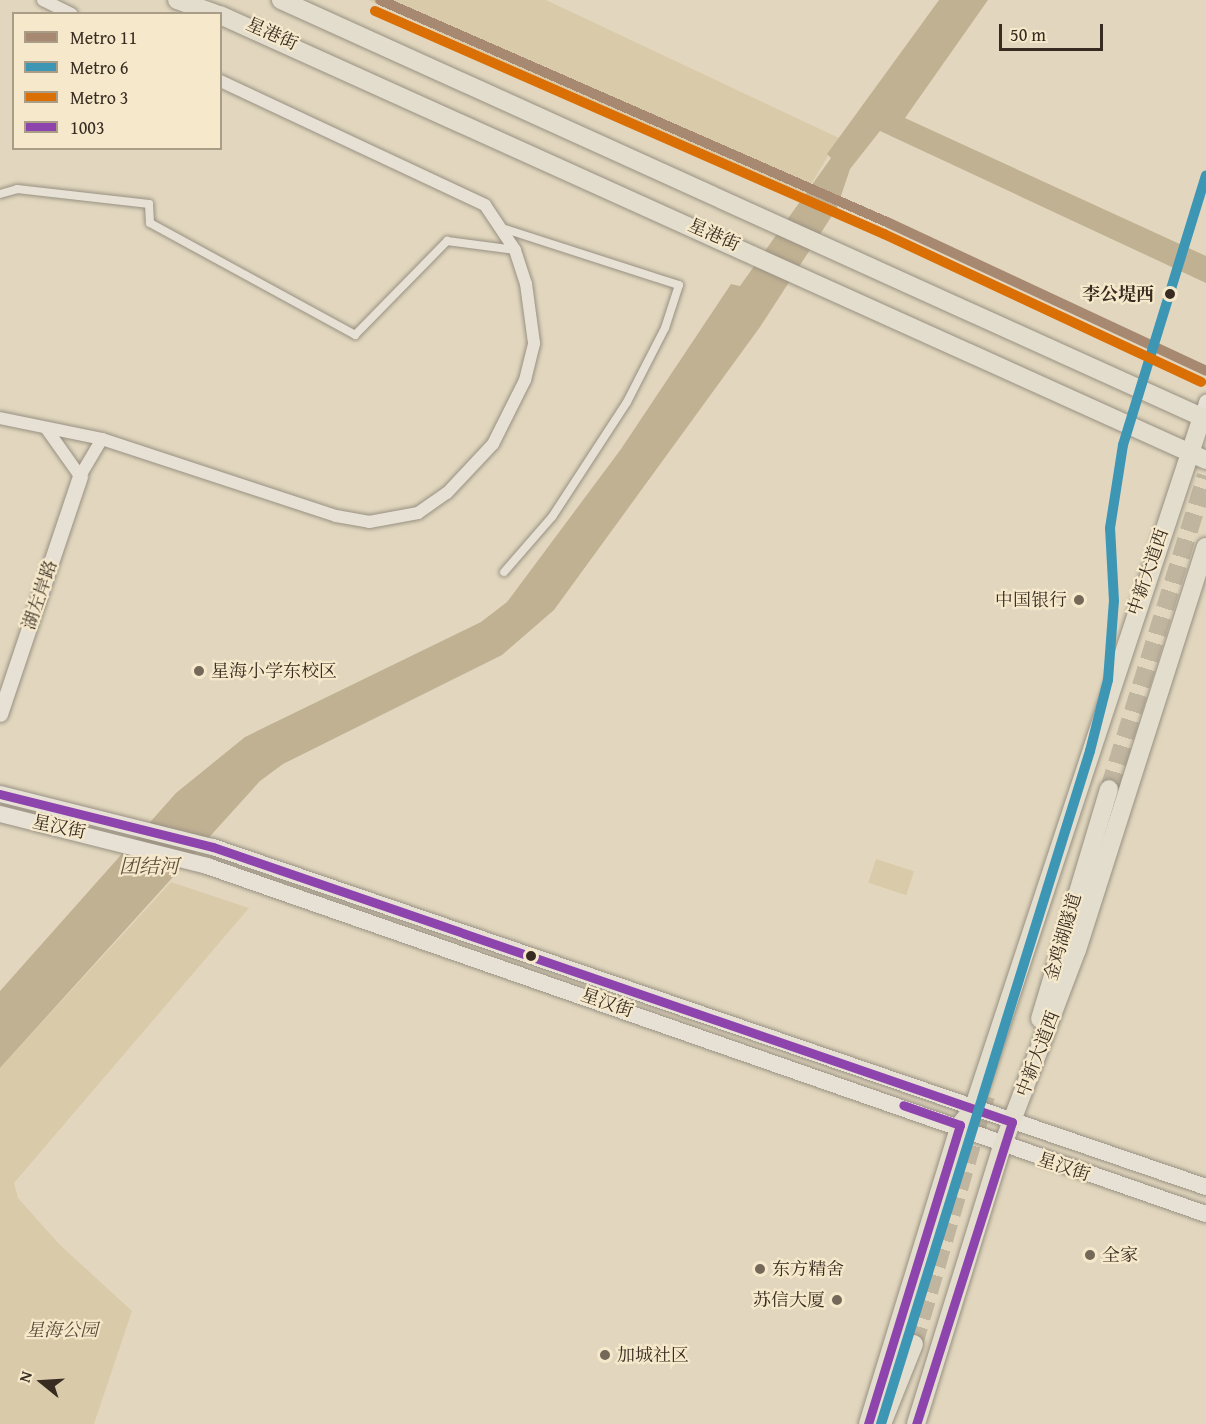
<!DOCTYPE html>
<html>
<head>
<meta charset="utf-8">
<style>
	body { margin:0 }
	#map { position:relative; width:1206px; height:1424px; overflow:hidden; background:#e2d7be; font-family:"Gentium Book Plus","Noto Serif SC",serif }
	div>[style] { position:absolute }
	[style*='--x'] { left:calc(var(--x)*1px); top:calc(var(--y)*1px); width:calc(var(--w)*1px); rotate:calc(var(--a)*1deg) }
	.green>* { inset:0; background:#d9caa9; transform-origin:0 0 }
	.water>* { inset:0; background:#c0b192 }
	.primary-tunnel>* { height:18px; margin-top:-9px; transform-origin:0; background:repeating-linear-gradient(90deg,#c0b59f 0 18px,transparent 0 27px) }
	.roads { filter:drop-shadow(0 0 2px #989082) drop-shadow(0 0 2px #989082) }
	.pedestrian>* { height:8px; margin:-4px; padding:0 4px; transform-origin:4px; border-radius:4px; background:#e7e1d5 }
	.minor>* { height:12px; margin:-6px; padding:0 6px; transform-origin:6px; border-radius:6px; background:#e7e1d5 }
	.tertiary>* { height:15px; margin:-7.5px; padding:0 7.5px; transform-origin:7.5px; border-radius:7.5px; background:#e7e1d5 }
	.secondary>* { height:16px; margin:-8px; padding:0 8px; transform-origin:8px; border-radius:8px; background:#e7e1d5 }
	.primary>* { height:18px; margin:-9px; padding:0 9px; transform-origin:9px; border-radius:9px; background:#e3ddce }
	.bus-1>* { height:9px; margin:-4.5px; padding:0 4.5px; transform-origin:4.5px; border-radius:4.5px; background:#8e44ad }
	.metro-1>* { height:10px; margin:-5px; padding:0 5px; transform-origin:5px; border-radius:5px; background:#a78871 }
	.metro-2>* { height:10px; margin:-5px; padding:0 5px; transform-origin:5px; border-radius:5px; background:#3d96b4 }
	.metro-3>* { height:10px; margin:-5px; padding:0 5px; transform-origin:5px; border-radius:5px; background:#d96f05 }
	.dots>* { width:16px; height:16px; translate:-50% -50%; box-sizing:border-box; border:3px solid #f6e9cb; border-radius:50% }
	span { translate:-50% -50%; white-space:nowrap; text-align:center; line-height:1.15; -webkit-text-stroke:4.5px #f6e9cb; paint-order:stroke }
	.street-label { font-size:18px; color:#382c22 }
	.stop-label { font-size:18px; color:#382c22; font-weight:700 }
	.right { translate:-100% -50%; text-align:right }
	.poi-label { font-size:18px; color:#382c22 }
	.left { translate:0 -50%; text-align:left }
	.park-label { font-size:18px; color:#574939; font-style:italic }
	.water-label { font-size:20px; color:#5d4f3e; font-style:italic }
	.legend { position:absolute; left:12px; top:12px; width:210px; height:138px; box-sizing:border-box; background:#f6e9cb; border:2px solid #aa9d87; margin:0; padding:8px 10px; list-style:none; font-size:18px; color:#382c22 }
	.legend li { display:flex; align-items:center; gap:12px; height:30px }
	.legend b { width:30px; border:2px solid #aa9d87 }
	.north { position:absolute; left:12px; top:1352px; width:60px; height:60px; -webkit-text-stroke:4px #f6e9cb; paint-order:stroke; rotate:288deg; font-size:16px; font-weight:700; line-height:24px; text-align:center; color:#382c22 }
	.north::after { content:''; display:block; margin:auto; width:21px; height:27px; background:#382c22; clip-path:polygon(50% 0,100% 100%,50% 72%,0 100%) }
	.scale { position:absolute; left:999px; top:24px; width:104px; height:27px; box-sizing:border-box; border:3px solid #382c22; border-top:0; padding-left:8px; font-size:18px; line-height:21px; white-space:nowrap; color:#382c22; -webkit-text-stroke:4px #f6e9cb; paint-order:stroke }
</style>
</head>
<body>
<div id="map">
	<div class="green">
		<i style="clip-path:polygon(368px 0,546px 0,839px 138px,802px 199px)"></i>
		<i style="left:876px;top:859px;width:40px;height:25px;rotate:18deg"></i>
		<i style="clip-path:polygon(171px 882px,249px 908px,14px 1183px,18px 1198px,59px 1244px,132px 1311px,94px 1424px,0 1424px,0 1068px)"></i>
	</div>
	<div class="water">
		<i style="clip-path:polygon(939px 0,988px 0,905px 118px,1206px 256px,1206px 283px,880px 131px,850px 169px,837px 208px,760px 327px,554px 610px,502px 655px,283px 764px,260px 781px,0 1068px,0 991px,176px 793px,245px 737px,481px 622px,507px 602px,621px 449px,731px 284px,740px 286px,831px 158px,827px 154px)"></i>
	</div>
	<div class="primary-tunnel">
		<i style="--x:1109;--y:789;--w:328;--a:-72.8"></i>
		<i style="--x:914;--y:1344;--w:258;--a:-73.8"></i>
	</div>
	<div class="roads">
		<div class="pedestrian">
			<i style="--x:0;--y:194;--w:18;--a:-16"></i>
			<i style="--x:17;--y:189;--w:133;--a:6.5"></i>
			<i style="--x:149;--y:204;--w:19;--a:87"></i>
			<i style="--x:150;--y:223;--w:234;--a:28.6"></i>
			<i style="--x:355;--y:335;--w:132;--a:-45.6"></i>
			<i style="--x:447;--y:241;--w:69;--a:7.5"></i>
			<i style="--x:502;--y:228;--w:186;--a:17.9"></i>
			<i style="--x:679;--y:285;--w:45;--a:108"></i>
			<i style="--x:665;--y:328;--w:83;--a:117.2"></i>
			<i style="--x:627;--y:402;--w:137;--a:123.1"></i>
			<i style="--x:552;--y:517;--w:73;--a:131.1"></i>
		</div>
		<div class="minor">
			<i style="--x:43;--y:0;--w:32;--a:26"></i>
			<i style="--x:0;--y:418;--w:104;--a:11.6"></i>
			<i style="--x:102;--y:439;--w:246;--a:18.2"></i>
			<i style="--x:336;--y:516;--w:34;--a:10"></i>
			<i style="--x:369;--y:522;--w:50;--a:-10.4"></i>
			<i style="--x:418;--y:513;--w:35;--a:-35"></i>
			<i style="--x:447;--y:493;--w:67;--a:-46.8"></i>
			<i style="--x:493;--y:444;--w:72;--a:-63.4"></i>
			<i style="--x:525;--y:380;--w:38;--a:-76"></i>
			<i style="--x:534;--y:343;--w:60;--a:-97.7"></i>
			<i style="--x:526;--y:284;--w:36;--a:-108"></i>
			<i style="--x:515;--y:250;--w:54;--a:-123.7"></i>
			<i style="--x:485;--y:205;--w:293;--a:-154.9"></i>
			<i style="--x:46;--y:428;--w:59;--a:54.7"></i>
			<i style="--x:80;--y:476;--w:43;--a:-59.3"></i>
		</div>
		<div class="tertiary">
			<i style="--x:1202;--y:417;--w:16;--a:-75"></i>
			<i style="--x:0;--y:714;--w:251;--a:-71.4"></i>
		</div>
		<div class="secondary">
			<i style="--x:0;--y:794;--w:219;--a:14"></i>
			<i style="--x:213;--y:847;--w:1050;--a:18.9"></i>
			<i style="--x:0;--y:814;--w:213;--a:14.1"></i>
			<i style="--x:207;--y:866;--w:1058;--a:19.21"></i>
		</div>
		<div class="primary">
			<i style="--x:177;--y:0;--w:41;--a:19.7"></i>
			<i style="--x:281;--y:0;--w:1015;--a:24.37"></i>
			<i style="--x:220;--y:15;--w:1082;--a:24.29"></i>
			<i style="--x:1040;--y:1019;--w:240;--a:-73.3"></i>
			<i style="--x:868;--y:1424;--w:313;--a:-72.9"></i>
			<i style="--x:960;--y:1125;--w:21;--a:-51"></i>
			<i style="--x:973;--y:1109;--w:729;--a:-71.69"></i>
			<i style="--x:882;--y:1424;--w:86;--a:-68.2"></i>
			<i style="--x:916;--y:1424;--w:290;--a:-72.8"></i>
			<i style="--x:1002;--y:1147;--w:211;--a:-69.2"></i>
			<i style="--x:1077;--y:950;--w:423;--a:-72.3"></i>
		</div>
	</div>
	<div class="bus-1">
		<i style="--x:0;--y:794;--w:219;--a:14"></i>
		<i style="--x:213;--y:847;--w:845;--a:18.99"></i>
		<i style="--x:1012;--y:1122;--w:317;--a:107.6"></i>
		<i style="--x:868;--y:1424;--w:313;--a:-72.9"></i>
		<i style="--x:960;--y:1125;--w:60;--a:-160.7"></i>
	</div>
	<div class="metro-1">
		<i style="--x:380;--y:0;--w:556;--a:23.66"></i>
		<i style="--x:889;--y:223;--w:350;--a:25"></i>
	</div>
	<div class="metro-2">
		<i style="--x:881;--y:1424;--w:705;--a:-72.75"></i>
		<i style="--x:1090;--y:751;--w:73;--a:-75.8"></i>
		<i style="--x:1108;--y:680;--w:79;--a:-85.7"></i>
		<i style="--x:1114;--y:601;--w:73;--a:-93.1"></i>
		<i style="--x:1110;--y:528;--w:84;--a:-81.1"></i>
		<i style="--x:1123;--y:445;--w:282;--a:-72.9"></i>
	</div>
	<div class="metro-3">
		<i style="--x:375;--y:11;--w:556;--a:23.66"></i>
		<i style="--x:884;--y:234;--w:350;--a:25"></i>
	</div>
	<div class="dots">
		<i style="left:1170px;top:294px;background:#382c22"></i>
		<i style="left:1079px;top:600px;background:#746859"></i>
		<i style="left:199px;top:671px;background:#746859"></i>
		<i style="left:531px;top:956px;background:#382c22"></i>
		<i style="left:1090px;top:1255px;background:#746859"></i>
		<i style="left:760px;top:1269px;background:#746859"></i>
		<i style="left:837px;top:1300px;background:#746859"></i>
		<i style="left:605px;top:1355px;background:#746859"></i>
	</div>
	<div class="street-label">
		<span style="left:272px;top:34px;rotate:24deg">星港街</span>
		<span style="left:714px;top:235px;rotate:24deg">星港街</span>
		<span style="left:1148px;top:572px;rotate:-71deg">中新大道西</span>
		<span style="left:40px;top:595px;rotate:-71deg">湖左岸路</span>
		<span style="left:59px;top:827px;rotate:12deg">星汉街</span>
		<span style="left:1063px;top:937px;rotate:-74deg">金鸡湖隧道</span>
		<span style="left:607px;top:1003px;rotate:19deg">星汉街</span>
		<span style="left:1038px;top:1054px;rotate:-69deg">中新大道西</span>
		<span style="left:1064px;top:1167px;rotate:18deg">星汉街</span>
	</div>
	<div class="stop-label">
		<span class="right" style="left:1154px;top:294px">李公堤西</span>
	</div>
	<div class="poi-label">
		<span class="right" style="left:1067px;top:600px">中国银行</span>
		<span class="left" style="left:211px;top:671px">星海小学东校区</span>
		<span class="left" style="left:1102px;top:1255px">全家</span>
		<span class="left" style="left:772px;top:1269px">东方精舍</span>
		<span class="right" style="left:825px;top:1300px">苏信大厦</span>
		<span class="left" style="left:617px;top:1355px">加城社区</span>
	</div>
	<div class="park-label">
		<span style="left:62px;top:1330px">星海公园</span>
	</div>
	<div class="water-label">
		<span style="left:149px;top:865px">团结河</span>
	</div>
	<ul class="legend">
	<li><b style="height:8px;background:#a78871"></b>Metro 11</li>
	<li><b style="height:8px;background:#3d96b4"></b>Metro 6</li>
	<li><b style="height:8px;background:#d96f05"></b>Metro 3</li>
	<li><b style="height:8px;background:#8e44ad"></b>1003</li>
	</ul>
	<div class="north">N</div>
	<div class="scale">50 m</div>
</div>
</body>
</html>
